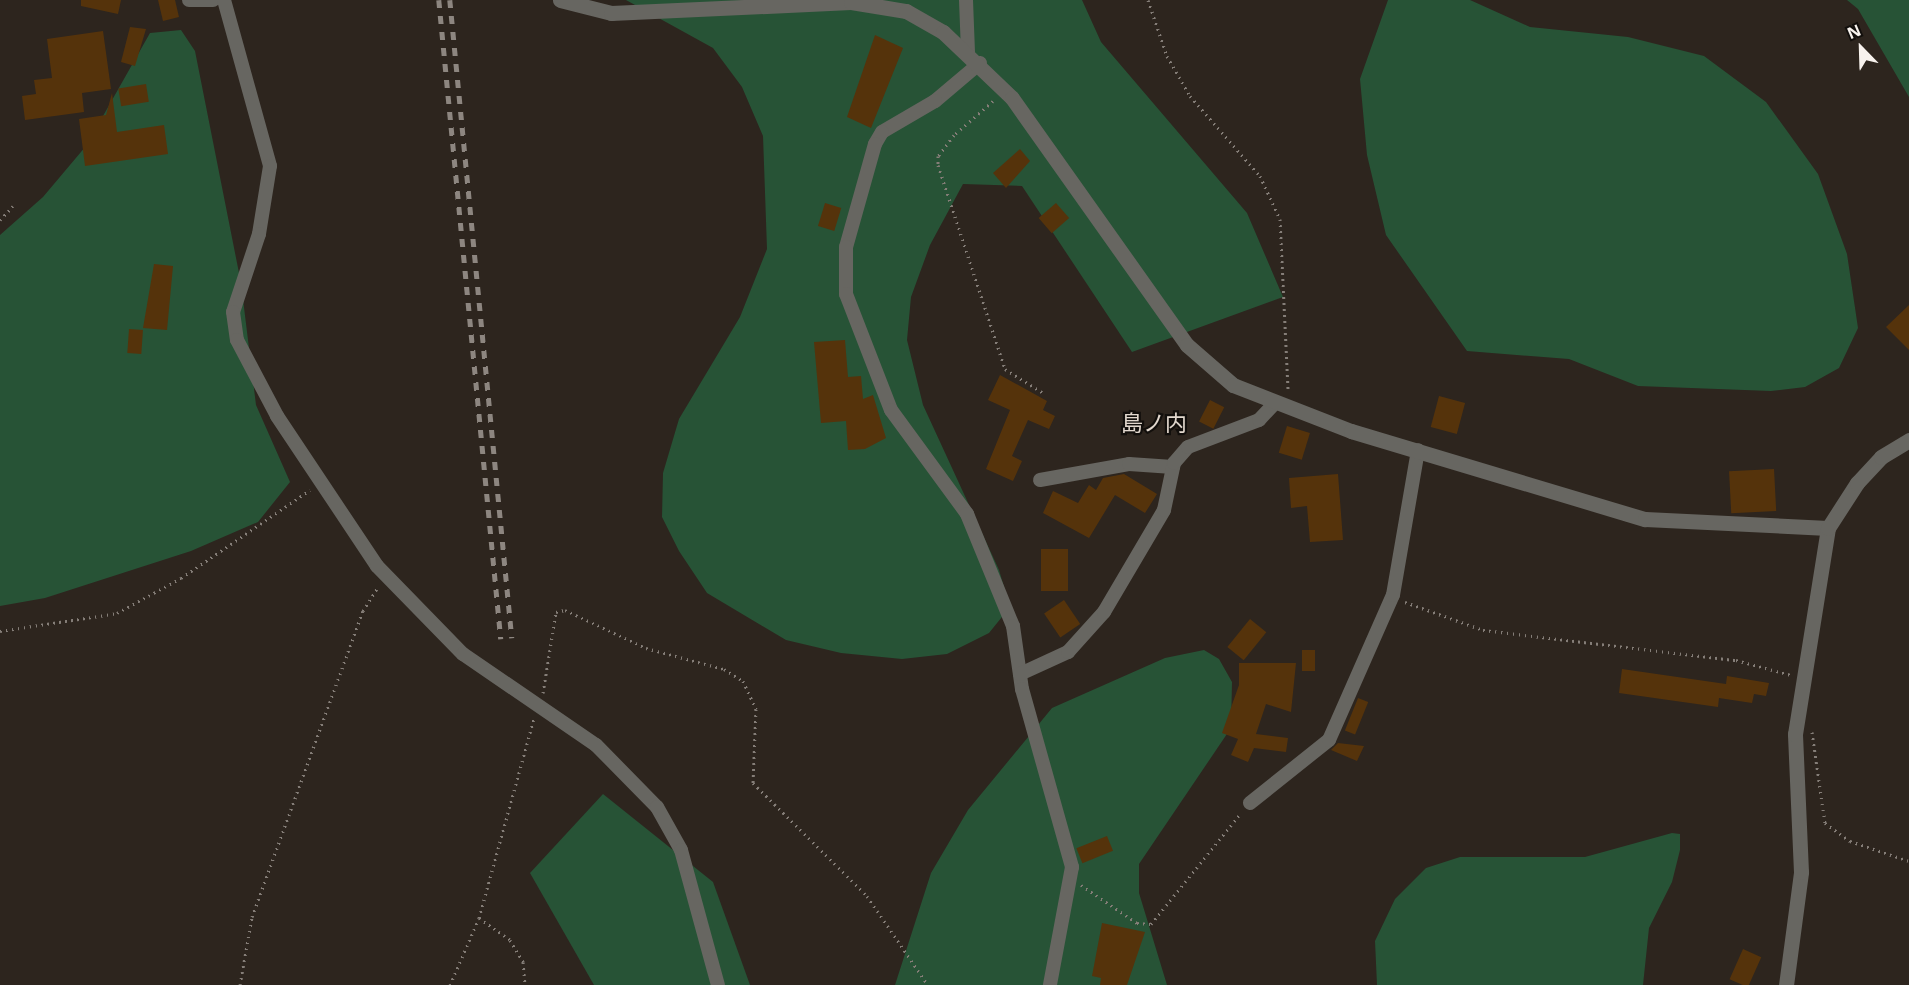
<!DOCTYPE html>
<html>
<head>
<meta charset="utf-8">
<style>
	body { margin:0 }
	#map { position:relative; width:1909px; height:985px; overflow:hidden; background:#2d251e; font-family:"Noto Sans","Noto Sans JP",sans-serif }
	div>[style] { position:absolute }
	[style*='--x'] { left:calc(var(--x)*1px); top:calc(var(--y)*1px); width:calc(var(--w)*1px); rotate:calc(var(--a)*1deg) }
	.green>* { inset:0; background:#275336 }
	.building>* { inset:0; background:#55330b; transform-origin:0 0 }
	.path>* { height:3px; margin-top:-1.5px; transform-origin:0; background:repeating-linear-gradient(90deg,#857e78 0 1.5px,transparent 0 6px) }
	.minor>* { height:14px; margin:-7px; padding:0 7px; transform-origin:7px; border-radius:7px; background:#676661 }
	.tertiary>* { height:15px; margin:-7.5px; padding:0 7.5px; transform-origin:7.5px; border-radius:7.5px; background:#676661 }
	.rail>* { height:4.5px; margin-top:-2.25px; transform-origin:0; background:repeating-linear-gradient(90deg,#8d8680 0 8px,transparent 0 16px) }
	span { translate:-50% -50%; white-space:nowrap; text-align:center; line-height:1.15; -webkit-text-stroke:4.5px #120f0c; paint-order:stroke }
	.quarter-label { font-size:22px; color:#e2d8ce }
	.north { position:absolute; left:1831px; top:18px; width:60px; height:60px; -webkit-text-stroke:4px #120f0c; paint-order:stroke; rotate:337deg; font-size:16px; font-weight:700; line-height:24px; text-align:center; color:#f7f2ed }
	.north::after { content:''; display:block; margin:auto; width:21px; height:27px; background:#f7f2ed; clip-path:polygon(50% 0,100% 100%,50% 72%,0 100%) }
</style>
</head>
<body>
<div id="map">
	<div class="green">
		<i style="clip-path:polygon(626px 0,1082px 0,1101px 42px,1247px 213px,1283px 297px,1132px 352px,1022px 186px,963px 184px,930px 245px,911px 297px,907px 340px,923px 405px,999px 570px,1010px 607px,989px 633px,947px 654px,902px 659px,841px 653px,786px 640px,707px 593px,679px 551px,662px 517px,663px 473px,679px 419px,740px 317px,767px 249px,763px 136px,742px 87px,713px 48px)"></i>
		<i style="clip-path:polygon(1388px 0,1470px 0,1530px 27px,1628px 37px,1704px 56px,1766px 102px,1818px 174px,1847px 254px,1858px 328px,1839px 368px,1805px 387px,1771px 391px,1638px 386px,1569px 359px,1467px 351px,1386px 235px,1367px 155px,1360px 79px)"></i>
		<i style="clip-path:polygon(1847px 0,1909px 0,1909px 97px,1858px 9px)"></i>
		<i style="clip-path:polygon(181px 30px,195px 51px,241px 283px,256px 405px,290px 482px,258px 522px,191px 551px,45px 598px,0 606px,0 235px,43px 197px,86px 146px,150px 33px)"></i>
		<i style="clip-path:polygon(1204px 650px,1219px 659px,1232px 682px,1231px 728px,1139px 864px,1139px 893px,1167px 985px,895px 985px,931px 873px,968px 810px,1052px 708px,1165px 658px)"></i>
		<i style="clip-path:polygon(603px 794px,713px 882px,750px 985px,594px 985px,530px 873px)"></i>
		<i style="clip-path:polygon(1672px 833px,1680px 834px,1680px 850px,1672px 882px,1649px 928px,1643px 985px,1377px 985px,1375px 941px,1395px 899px,1426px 868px,1460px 857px,1585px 857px)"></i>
	</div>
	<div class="building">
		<i style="clip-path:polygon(81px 0,121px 0,118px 14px,81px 6px)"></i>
		<i style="clip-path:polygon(158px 0,175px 0,179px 17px,163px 21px)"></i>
		<i style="clip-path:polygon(130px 27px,146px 29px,135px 66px,121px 62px)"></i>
		<i style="clip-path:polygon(103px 31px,111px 89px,82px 93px,84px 112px,25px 120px,22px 96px,36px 94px,34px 80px,52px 78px,47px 39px)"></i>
		<i style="clip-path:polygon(875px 35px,903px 48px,871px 128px,847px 117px)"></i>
		<i style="left:146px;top:84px;width:18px;height:28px;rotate:81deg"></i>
		<i style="clip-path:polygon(112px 93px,117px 132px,164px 125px,168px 154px,85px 166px,79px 119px,106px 115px)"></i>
		<i style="clip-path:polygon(1020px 149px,1030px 161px,1006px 188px,993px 173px)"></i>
		<i style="left:825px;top:203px;width:17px;height:24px;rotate:17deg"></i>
		<i style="left:1056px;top:203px;width:20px;height:23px;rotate:49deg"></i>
		<i style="clip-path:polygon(154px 264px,173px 266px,167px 330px,143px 328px)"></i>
		<i style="clip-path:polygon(1909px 305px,1909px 350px,1886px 327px)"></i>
		<i style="left:129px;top:329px;width:14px;height:24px;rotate:4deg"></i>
		<i style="clip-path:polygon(845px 340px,848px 377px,861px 376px,863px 399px,873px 395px,886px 438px,865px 449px,848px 450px,846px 421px,821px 423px,814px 342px)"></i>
		<i style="clip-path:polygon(1000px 375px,1047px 401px,1043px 410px,1055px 416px,1049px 429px,1028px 420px,1012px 456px,1022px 461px,1013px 481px,986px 469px,1010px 410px,988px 400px)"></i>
		<i style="left:1439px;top:396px;width:27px;height:32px;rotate:15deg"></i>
		<i style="left:1210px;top:400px;width:16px;height:24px;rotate:27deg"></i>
		<i style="left:1287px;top:426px;width:24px;height:28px;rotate:17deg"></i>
		<i style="left:1774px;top:469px;width:42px;height:45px;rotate:87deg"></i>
		<i style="clip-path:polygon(1124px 474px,1157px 494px,1145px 513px,1115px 495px,1089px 538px,1043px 513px,1053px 491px,1078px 503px,1089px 485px,1096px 490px,1103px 478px)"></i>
		<i style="clip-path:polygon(1338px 474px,1343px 540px,1310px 542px,1307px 506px,1291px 508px,1289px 478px)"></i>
		<i style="left:1041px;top:549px;width:27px;height:42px"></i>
		<i style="left:1064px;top:600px;width:29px;height:24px;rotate:56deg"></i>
		<i style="left:1250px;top:619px;width:21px;height:36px;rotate:39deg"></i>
		<i style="left:1302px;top:650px;width:13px;height:21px"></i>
		<i style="clip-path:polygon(1239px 663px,1296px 663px,1291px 712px,1266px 704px,1256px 734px,1288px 738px,1286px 752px,1254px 748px,1248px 762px,1231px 755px,1238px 739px,1222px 733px,1239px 685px)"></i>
		<i style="clip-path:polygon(1622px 669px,1726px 684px,1727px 676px,1769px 683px,1766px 696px,1754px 694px,1752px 703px,1719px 698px,1718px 707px,1619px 693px)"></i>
		<i style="left:1358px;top:698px;width:11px;height:35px;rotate:22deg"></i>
		<i style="clip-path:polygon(1338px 743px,1364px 746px,1357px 761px,1331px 750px)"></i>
		<i style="left:1107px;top:836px;width:16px;height:33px;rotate:68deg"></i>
		<i style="clip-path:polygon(1102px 923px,1145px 932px,1127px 985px,1100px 985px,1101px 978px,1092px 976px)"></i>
		<i style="left:1743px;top:949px;width:20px;height:33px;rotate:24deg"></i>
	</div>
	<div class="path">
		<i style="--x:1148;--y:0;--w:59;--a:71.3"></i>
		<i style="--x:1167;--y:56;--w:46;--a:60.1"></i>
		<i style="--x:1190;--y:96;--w:106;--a:48.8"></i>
		<i style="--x:1260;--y:176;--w:47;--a:65.1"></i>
		<i style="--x:1280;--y:219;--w:171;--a:87.3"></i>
		<i style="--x:993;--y:101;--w:52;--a:138.9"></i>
		<i style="--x:954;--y:135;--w:26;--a:127"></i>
		<i style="--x:938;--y:156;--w:9;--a:90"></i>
		<i style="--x:938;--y:165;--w:215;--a:71.8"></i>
		<i style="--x:1005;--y:369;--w:47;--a:32"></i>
		<i style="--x:0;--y:220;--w:19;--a:-47"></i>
		<i style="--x:1405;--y:602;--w:83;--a:19.7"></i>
		<i style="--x:1483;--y:630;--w:255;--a:6.8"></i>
		<i style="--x:1736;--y:660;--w:57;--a:15.3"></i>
		<i style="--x:0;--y:631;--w:118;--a:-8.7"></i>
		<i style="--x:117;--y:613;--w:73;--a:-28.7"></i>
		<i style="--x:181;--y:578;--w:156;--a:-34.3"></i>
		<i style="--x:543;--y:693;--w:82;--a:-80.9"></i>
		<i style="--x:556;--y:612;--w:9;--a:-13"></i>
		<i style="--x:565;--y:610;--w:89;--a:25.1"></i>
		<i style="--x:646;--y:648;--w:81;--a:15.1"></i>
		<i style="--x:724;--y:669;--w:22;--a:32"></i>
		<i style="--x:743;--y:681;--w:31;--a:65"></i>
		<i style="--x:756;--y:709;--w:74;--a:92.3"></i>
		<i style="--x:753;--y:783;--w:161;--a:44.7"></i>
		<i style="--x:867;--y:896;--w:108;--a:55.6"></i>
		<i style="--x:1812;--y:732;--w:92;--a:81.9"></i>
		<i style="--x:1825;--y:823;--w:31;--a:36"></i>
		<i style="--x:1850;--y:841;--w:62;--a:18.7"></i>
		<i style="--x:1081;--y:885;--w:68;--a:34.2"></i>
		<i style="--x:1137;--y:923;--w:14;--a:4"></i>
		<i style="--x:1151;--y:924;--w:143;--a:-51"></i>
		<i style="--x:479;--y:918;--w:38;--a:35"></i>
		<i style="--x:510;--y:940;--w:26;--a:59"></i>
		<i style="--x:523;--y:962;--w:23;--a:85"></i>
		<i style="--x:240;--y:985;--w:69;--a:-80"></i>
		<i style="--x:252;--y:917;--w:326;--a:-70.1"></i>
		<i style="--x:363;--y:611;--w:28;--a:-58"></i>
		<i style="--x:450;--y:985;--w:73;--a:-66.6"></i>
		<i style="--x:479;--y:918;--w:206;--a:-74.6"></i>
	</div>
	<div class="minor">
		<i style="--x:189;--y:0;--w:24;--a:0"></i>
		<i style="--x:224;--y:0;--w:172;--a:74.5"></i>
		<i style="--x:270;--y:166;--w:69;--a:99.2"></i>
		<i style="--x:259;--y:234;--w:82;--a:108.4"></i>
		<i style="--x:233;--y:312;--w:28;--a:82"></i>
		<i style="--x:237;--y:340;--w:86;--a:62.2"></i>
		<i style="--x:277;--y:416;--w:180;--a:56.3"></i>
		<i style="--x:377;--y:566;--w:123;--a:45.7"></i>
		<i style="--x:463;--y:654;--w:161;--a:34.4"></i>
		<i style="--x:596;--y:745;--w:87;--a:45.5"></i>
		<i style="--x:657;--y:807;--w:49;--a:60.8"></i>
		<i style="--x:681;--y:850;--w:140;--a:74.7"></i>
		<i style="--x:966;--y:0;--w:53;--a:87.8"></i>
		<i style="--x:980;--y:63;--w:59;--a:139.8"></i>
		<i style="--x:935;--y:101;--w:61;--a:149.7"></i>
		<i style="--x:882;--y:132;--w:14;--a:120"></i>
		<i style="--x:875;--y:144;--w:107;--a:105.7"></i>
		<i style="--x:846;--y:247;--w:47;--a:90"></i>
		<i style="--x:846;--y:294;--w:124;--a:68.8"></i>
		<i style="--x:891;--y:410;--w:129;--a:53.8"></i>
		<i style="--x:967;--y:514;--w:121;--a:67.7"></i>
		<i style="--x:1013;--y:626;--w:64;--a:81.9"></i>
		<i style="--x:1022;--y:689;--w:185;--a:74.3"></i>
		<i style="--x:1072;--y:867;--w:120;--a:100.6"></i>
		<i style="--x:1040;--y:480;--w:90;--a:-10.2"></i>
		<i style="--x:1129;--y:464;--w:44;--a:3.9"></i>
		<i style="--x:1020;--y:674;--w:53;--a:-24.6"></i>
		<i style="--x:1068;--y:652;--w:54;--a:-48"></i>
		<i style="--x:1104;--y:612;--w:118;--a:-59.5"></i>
		<i style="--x:1164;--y:510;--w:48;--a:-78"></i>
		<i style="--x:1174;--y:463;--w:21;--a:-49"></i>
		<i style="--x:1188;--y:447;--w:76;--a:-20.8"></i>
		<i style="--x:1259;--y:420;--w:23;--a:-47"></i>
		<i style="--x:1250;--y:803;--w:101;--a:-38.6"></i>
		<i style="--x:1329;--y:740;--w:158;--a:-66.2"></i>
		<i style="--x:1393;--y:595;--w:147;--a:-80.2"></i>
	</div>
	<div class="tertiary">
		<i style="--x:560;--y:0;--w:53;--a:14.3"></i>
		<i style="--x:611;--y:13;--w:240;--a:-2.6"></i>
		<i style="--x:851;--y:2;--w:56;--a:9.3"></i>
		<i style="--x:906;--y:11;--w:43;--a:29.6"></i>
		<i style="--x:943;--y:32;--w:95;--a:43.7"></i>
		<i style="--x:1012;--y:98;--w:303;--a:54.7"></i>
		<i style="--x:1187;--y:345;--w:61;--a:41"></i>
		<i style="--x:1233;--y:385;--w:127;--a:21.3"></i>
		<i style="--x:1351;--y:431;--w:307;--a:16.7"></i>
		<i style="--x:1645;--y:519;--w:183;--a:2.8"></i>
		<i style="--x:1786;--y:985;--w:114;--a:-82.4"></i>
		<i style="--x:1801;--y:872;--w:138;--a:-92.5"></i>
		<i style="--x:1795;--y:734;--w:209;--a:-80.9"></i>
		<i style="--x:1828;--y:528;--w:54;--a:-57.2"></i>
		<i style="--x:1857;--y:483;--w:35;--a:-47"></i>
		<i style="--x:1881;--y:457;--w:33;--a:-31"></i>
	</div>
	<div class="rail">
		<i style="--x:439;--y:0;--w:642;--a:84.46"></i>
		<i style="--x:450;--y:0;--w:641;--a:84.45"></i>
	</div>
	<div class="quarter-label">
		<span style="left:1154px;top:423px">島ノ内</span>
	</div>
	<div class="north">N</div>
</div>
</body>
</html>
